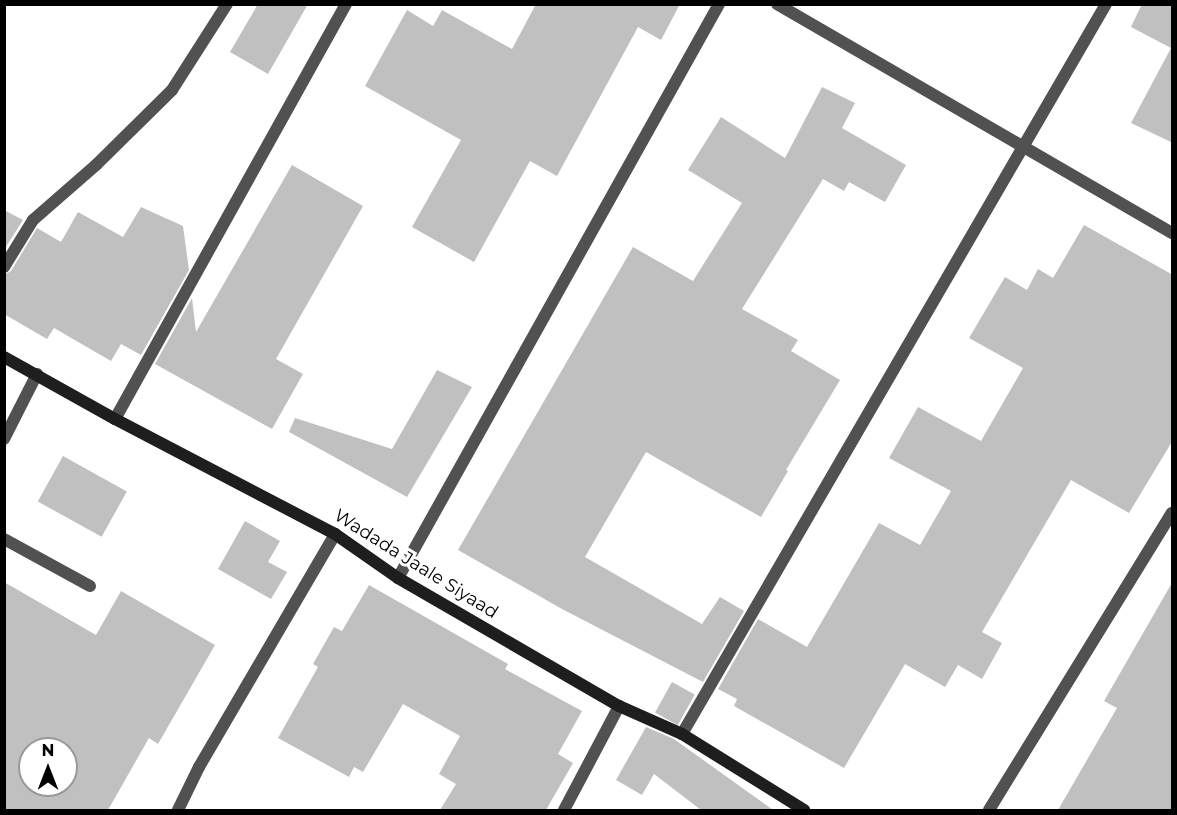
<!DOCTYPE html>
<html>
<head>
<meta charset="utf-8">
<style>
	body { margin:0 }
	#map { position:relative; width:1177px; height:815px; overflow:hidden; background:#fff; font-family:Montserrat,sans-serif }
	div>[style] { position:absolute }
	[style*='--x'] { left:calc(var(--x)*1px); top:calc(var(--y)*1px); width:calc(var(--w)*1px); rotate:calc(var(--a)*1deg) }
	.building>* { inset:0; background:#c0c0c0; transform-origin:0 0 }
	.lane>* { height:12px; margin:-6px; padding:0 6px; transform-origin:6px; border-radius:6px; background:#515151 }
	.street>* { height:12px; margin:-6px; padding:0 6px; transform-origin:6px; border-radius:6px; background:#515151 }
	.secondary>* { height:12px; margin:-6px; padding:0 6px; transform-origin:6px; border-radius:6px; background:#1e1e1e }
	span { translate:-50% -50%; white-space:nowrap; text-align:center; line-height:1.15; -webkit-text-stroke:6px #fff; paint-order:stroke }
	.street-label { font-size:18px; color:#000 }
	.frame { position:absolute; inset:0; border:6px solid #000; pointer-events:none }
	.north { position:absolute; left:18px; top:737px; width:60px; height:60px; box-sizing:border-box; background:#fff; border:2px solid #999; border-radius:50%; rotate:0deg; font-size:16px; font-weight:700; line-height:24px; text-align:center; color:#000 }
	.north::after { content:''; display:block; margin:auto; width:21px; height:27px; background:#000; clip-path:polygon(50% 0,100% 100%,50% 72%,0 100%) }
</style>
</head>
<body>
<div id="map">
	<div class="building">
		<i style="clip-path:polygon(258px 4px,308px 4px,268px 74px,230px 52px)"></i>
		<i style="clip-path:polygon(536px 4px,680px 4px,661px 40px,638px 27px,557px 176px,530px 161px,474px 262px,412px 227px,461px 140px,365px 86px,407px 10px,433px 26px,442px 10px,512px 49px)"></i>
		<i style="clip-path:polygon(1142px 4px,1173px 4px,1173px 143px,1131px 123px,1171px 48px,1131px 27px)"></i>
		<i style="clip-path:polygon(822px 87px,855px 103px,842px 128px,906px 165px,885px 202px,849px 182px,844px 191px,823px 179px,742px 309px,798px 340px,791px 351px,840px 380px,786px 470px,788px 471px,761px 517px,646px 452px,585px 557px,702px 624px,720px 597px,744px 611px,703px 682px,562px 609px,458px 550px,633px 247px,693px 281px,742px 203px,688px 170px,721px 117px,785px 158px)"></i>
		<i style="clip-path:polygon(292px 165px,363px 206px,276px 359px,303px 374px,272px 429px,155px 364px,192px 298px,196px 332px)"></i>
		<i style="clip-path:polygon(141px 207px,183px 226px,189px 270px,141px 355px,121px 344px,111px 361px,54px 328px,47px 339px,4px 314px,4px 275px,11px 271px,37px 228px,61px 242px,78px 212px,123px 237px)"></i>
		<i style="clip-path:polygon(4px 210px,23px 220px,4px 250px)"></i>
		<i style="clip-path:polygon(1084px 225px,1173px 275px,1173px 440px,1129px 513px,1071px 480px,982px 632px,1002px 643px,982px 679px,958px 665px,945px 687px,905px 664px,844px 768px,734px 706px,737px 699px,718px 689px,758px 619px,807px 647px,879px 523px,920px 545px,951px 491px,889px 458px,918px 407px,981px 441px,1023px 368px,969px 338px,1005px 277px,1027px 290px,1038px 269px,1053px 278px)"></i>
		<i style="clip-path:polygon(437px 370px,472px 387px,407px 497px,289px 432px,295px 418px,392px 449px)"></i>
		<i style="left:63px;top:456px;width:73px;height:52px;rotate:29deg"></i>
		<i style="clip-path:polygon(245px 521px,280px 541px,268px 562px,287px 572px,271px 599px,218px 569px)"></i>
		<i style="clip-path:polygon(1173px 581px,1173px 810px,1058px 810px,1117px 708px,1104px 701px)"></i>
		<i style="clip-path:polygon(evenodd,4px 582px,96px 635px,121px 591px,215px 645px,158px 744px,149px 738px,108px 810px,4px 810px,4px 582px,30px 749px,66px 749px,66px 785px,30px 785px,30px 749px)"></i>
		<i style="clip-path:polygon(369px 585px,508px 664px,505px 669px,582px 711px,558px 754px,573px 763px,546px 810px,440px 810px,456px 784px,439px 774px,460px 736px,403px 704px,363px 772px,354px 767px,349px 777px,278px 738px,318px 667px,313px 664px,334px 627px,342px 631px)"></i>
		<i style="left:672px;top:682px;width:26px;height:35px;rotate:29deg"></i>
		<i style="clip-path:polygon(646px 727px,674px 739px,773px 810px,701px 810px,654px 774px,642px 795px,616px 780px)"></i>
	</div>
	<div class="lane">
		<i style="--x:4;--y:267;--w:55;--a:-58.3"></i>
		<i style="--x:33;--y:220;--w:84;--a:-41.1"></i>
		<i style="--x:96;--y:165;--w:107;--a:-44.6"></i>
		<i style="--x:172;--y:90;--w:102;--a:-57.4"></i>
		<i style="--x:4;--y:539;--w:98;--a:28.7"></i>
	</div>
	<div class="street">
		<i style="--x:777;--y:4;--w:457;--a:30.1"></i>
		<i style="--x:115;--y:419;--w:475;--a:-60.9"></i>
		<i style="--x:4;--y:439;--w:73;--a:-63.1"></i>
		<i style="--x:398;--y:578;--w:658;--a:-60.78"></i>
		<i style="--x:682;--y:734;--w:844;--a:-59.85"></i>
		<i style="--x:178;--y:810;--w:48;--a:-64"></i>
		<i style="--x:199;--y:767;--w:270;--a:-59.7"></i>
		<i style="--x:564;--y:810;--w:118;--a:-62.1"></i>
		<i style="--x:989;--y:810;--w:349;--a:-58.4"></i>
	</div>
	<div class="secondary">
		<i style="--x:4;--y:357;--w:127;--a:29.2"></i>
		<i style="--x:115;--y:419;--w:248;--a:27.6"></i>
		<i style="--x:335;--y:534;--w:77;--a:34.9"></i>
		<i style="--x:398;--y:578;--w:255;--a:30.1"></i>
		<i style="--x:619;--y:706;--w:69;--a:24"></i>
		<i style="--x:682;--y:734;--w:144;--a:31.9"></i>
	</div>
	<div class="street-label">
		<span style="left:416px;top:564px;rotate:32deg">Wadada Jaale Siyaad</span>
	</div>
	<div class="frame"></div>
	<div class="north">N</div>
</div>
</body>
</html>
